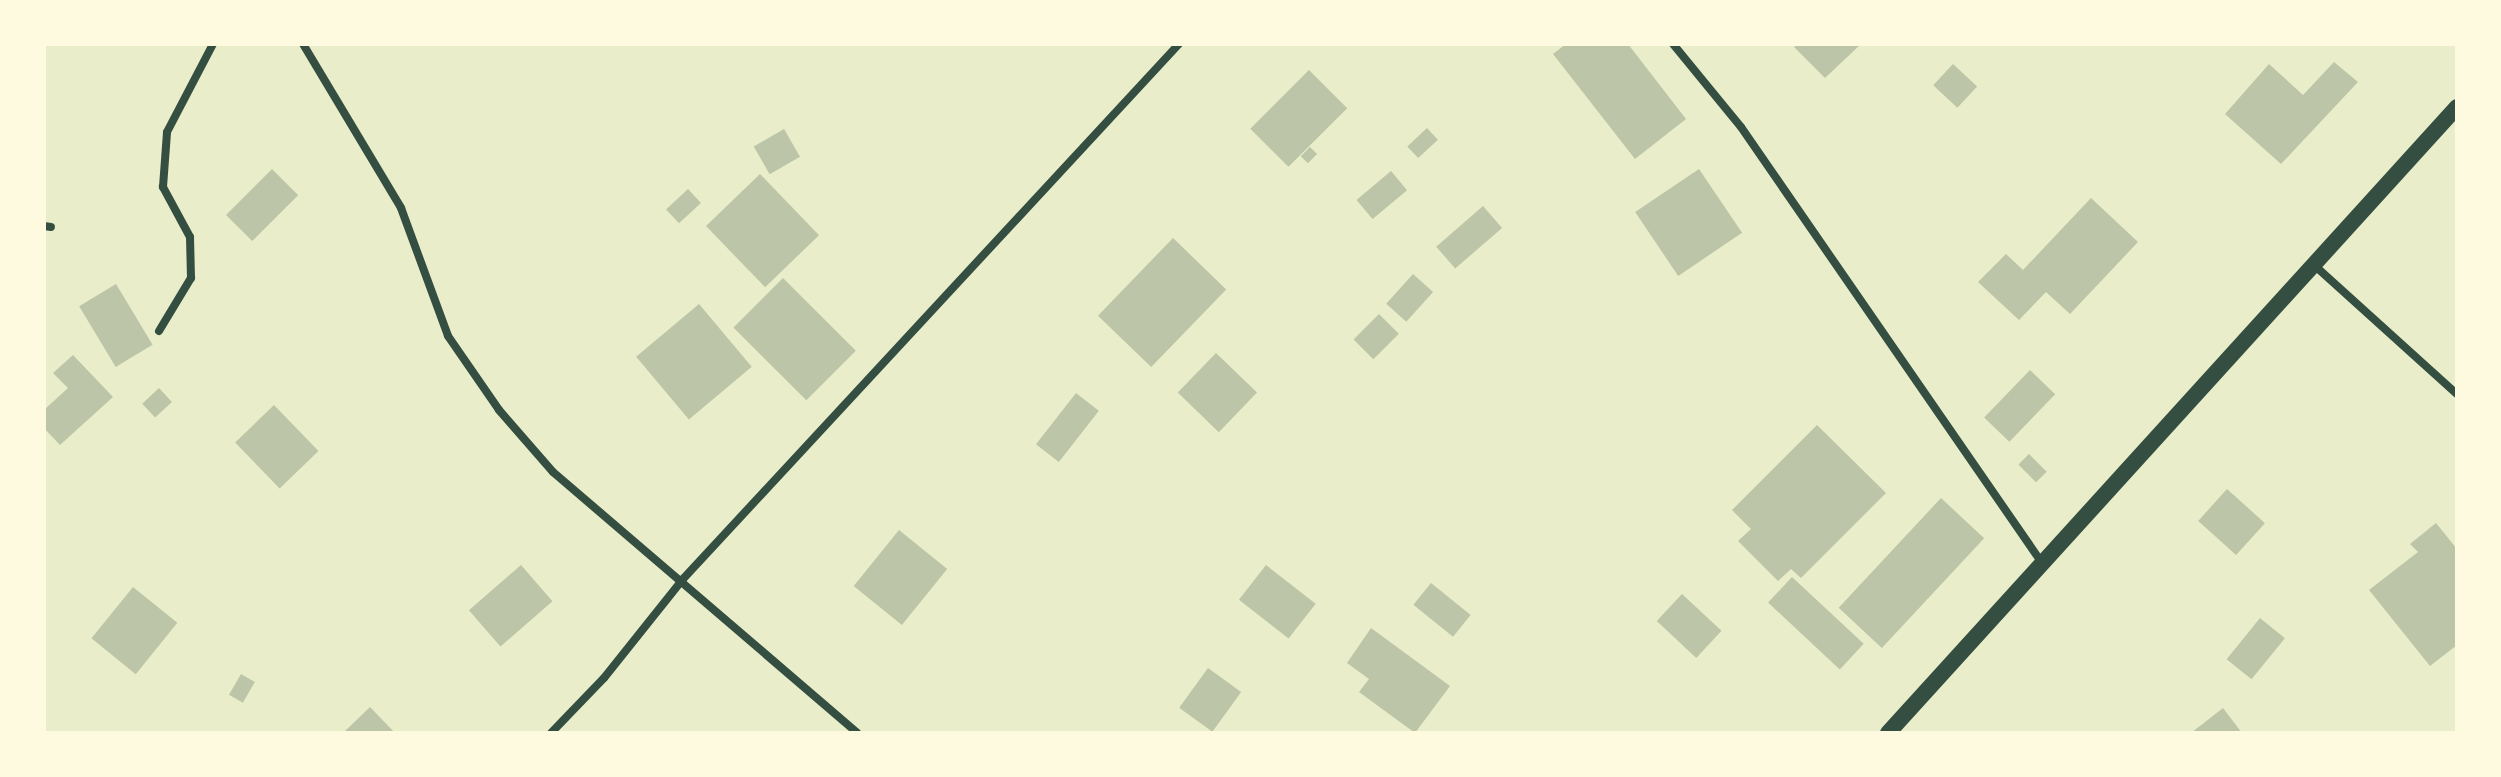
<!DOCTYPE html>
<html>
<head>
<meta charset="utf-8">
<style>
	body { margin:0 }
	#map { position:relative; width:2501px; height:777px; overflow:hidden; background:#e9edc9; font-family:Signika,sans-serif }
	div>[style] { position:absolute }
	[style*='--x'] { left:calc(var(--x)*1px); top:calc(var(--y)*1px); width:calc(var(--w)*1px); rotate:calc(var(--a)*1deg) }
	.building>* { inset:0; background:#bcc5a7; transform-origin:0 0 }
	.minor>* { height:8px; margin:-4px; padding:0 4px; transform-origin:4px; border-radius:4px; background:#344e41 }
	.secondary>* { height:16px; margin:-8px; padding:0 8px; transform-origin:8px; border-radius:8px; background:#344e41 }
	span { translate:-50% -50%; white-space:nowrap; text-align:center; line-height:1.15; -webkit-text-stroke:7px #fefae0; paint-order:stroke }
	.frame { position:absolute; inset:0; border:46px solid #fefae0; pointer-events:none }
</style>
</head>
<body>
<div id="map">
	<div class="building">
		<i style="clip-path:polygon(1566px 44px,1628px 44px,1686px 119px,1635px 159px,1553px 54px)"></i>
		<i style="clip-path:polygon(1798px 44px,1861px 44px,1825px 78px,1794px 47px)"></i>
		<i style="clip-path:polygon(2334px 62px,2358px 82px,2281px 164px,2225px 114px,2269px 64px,2303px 95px)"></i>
		<i style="left:1953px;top:64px;width:33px;height:29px;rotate:43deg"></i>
		<i style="left:1309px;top:70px;width:54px;height:83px;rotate:45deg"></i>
		<i style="left:1427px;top:128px;width:16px;height:27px;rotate:47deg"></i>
		<i style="left:784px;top:129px;width:32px;height:35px;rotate:60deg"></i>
		<i style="left:1310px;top:147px;width:10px;height:13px;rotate:45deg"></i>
		<i style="left:272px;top:169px;width:37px;height:65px;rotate:45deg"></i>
		<i style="left:1699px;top:169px;width:77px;height:77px;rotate:56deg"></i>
		<i style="left:1391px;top:171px;width:25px;height:45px;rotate:50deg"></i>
		<i style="left:760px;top:174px;width:85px;height:75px;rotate:46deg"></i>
		<i style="left:688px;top:189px;width:19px;height:30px;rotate:47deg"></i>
		<i style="clip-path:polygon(2091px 198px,2138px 242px,2070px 314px,2046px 292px,2019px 320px,1978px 282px,2006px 254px,2023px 270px)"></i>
		<i style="left:1483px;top:206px;width:29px;height:62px;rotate:49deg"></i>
		<i style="left:1173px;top:238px;width:74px;height:108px;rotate:44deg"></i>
		<i style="left:1413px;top:274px;width:27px;height:40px;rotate:42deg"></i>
		<i style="left:783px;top:278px;width:103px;height:70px;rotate:45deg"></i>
		<i style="left:116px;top:284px;width:71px;height:43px;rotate:59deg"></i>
		<i style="left:699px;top:304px;width:82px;height:82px;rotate:50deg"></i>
		<i style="left:1379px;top:314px;width:28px;height:36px;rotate:45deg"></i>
		<i style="left:1216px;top:353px;width:57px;height:55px;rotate:44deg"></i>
		<i style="clip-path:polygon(73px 355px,113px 397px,60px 445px,44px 428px,44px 410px,68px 388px,53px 373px)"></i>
		<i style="left:2030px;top:370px;width:35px;height:66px;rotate:44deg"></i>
		<i style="left:159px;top:388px;width:19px;height:23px;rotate:47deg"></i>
		<i style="left:1076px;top:393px;width:29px;height:65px;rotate:38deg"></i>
		<i style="left:274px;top:405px;width:64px;height:54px;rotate:46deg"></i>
		<i style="clip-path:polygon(1817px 425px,1886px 493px,1801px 578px,1791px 569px,1778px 581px,1738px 541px,1751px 529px,1732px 510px)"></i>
		<i style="left:2029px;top:454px;width:25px;height:15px;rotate:45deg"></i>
		<i style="left:2227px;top:489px;width:51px;height:43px;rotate:42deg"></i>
		<i style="left:1941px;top:498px;width:59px;height:150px;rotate:43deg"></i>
		<i style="clip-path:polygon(2436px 523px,2457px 549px,2457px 645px,2430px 666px,2369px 590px,2418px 552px,2410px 544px)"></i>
		<i style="left:899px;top:530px;width:62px;height:72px;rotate:39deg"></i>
		<i style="left:521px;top:565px;width:48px;height:69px;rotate:49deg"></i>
		<i style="left:1266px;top:565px;width:63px;height:44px;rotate:38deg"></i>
		<i style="left:1792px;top:577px;width:98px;height:35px;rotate:43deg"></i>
		<i style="left:1431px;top:583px;width:51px;height:28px;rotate:39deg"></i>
		<i style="left:133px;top:587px;width:57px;height:66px;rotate:39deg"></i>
		<i style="left:1682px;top:594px;width:54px;height:37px;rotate:43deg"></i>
		<i style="left:2260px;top:618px;width:32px;height:53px;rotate:39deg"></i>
		<i style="clip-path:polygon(1371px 628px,1450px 686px,1415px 733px,1359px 692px,1369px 679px,1347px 663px)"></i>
		<i style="left:1208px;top:668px;width:41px;height:49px;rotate:36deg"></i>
		<i style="left:241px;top:674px;width:16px;height:24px;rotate:30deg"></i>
		<i style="clip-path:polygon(370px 707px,395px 733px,343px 733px)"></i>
		<i style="clip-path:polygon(2223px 708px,2242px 733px,2191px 733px)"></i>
	</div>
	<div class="minor">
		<i style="--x:303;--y:44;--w:191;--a:59.1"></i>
		<i style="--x:401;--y:208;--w:136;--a:69.8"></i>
		<i style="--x:448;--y:336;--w:90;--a:55.4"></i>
		<i style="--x:499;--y:410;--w:82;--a:48.9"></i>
		<i style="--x:553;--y:472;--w:401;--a:40.6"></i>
		<i style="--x:1673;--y:44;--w:107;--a:50.7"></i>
		<i style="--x:1741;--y:127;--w:530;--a:55.38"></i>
		<i style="--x:44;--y:226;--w:7;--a:8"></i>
		<i style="--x:2314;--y:265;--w:193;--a:42.1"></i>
		<i style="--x:159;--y:331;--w:62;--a:-58.9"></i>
		<i style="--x:191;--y:278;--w:41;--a:-91.4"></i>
		<i style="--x:190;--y:237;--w:57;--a:-118.4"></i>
		<i style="--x:163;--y:187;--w:55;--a:-85.8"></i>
		<i style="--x:167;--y:132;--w:99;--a:-62.4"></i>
		<i style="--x:551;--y:733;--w:76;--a:-46.1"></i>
		<i style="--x:604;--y:678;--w:127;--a:-51.4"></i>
		<i style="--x:683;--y:579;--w:730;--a:-47.17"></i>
	</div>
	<div class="secondary">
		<i style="--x:1888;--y:733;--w:846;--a:-47.73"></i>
	</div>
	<div class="frame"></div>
</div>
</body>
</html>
